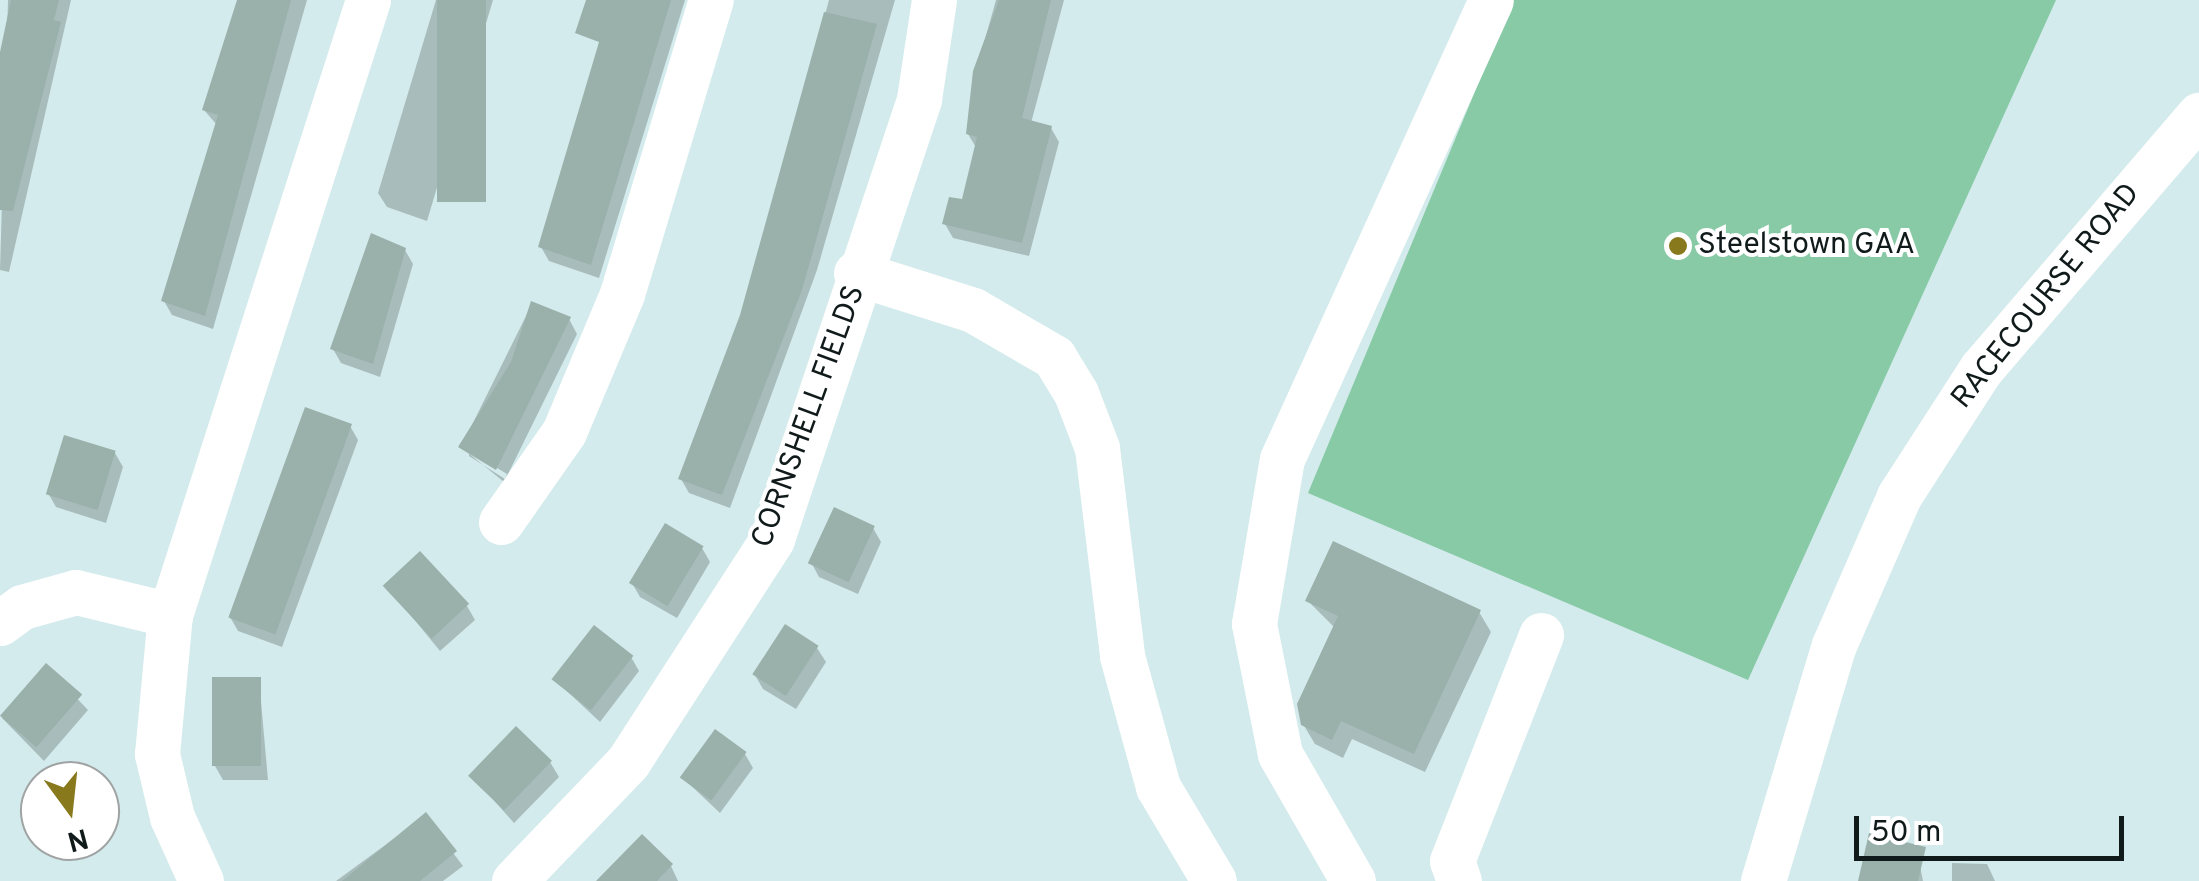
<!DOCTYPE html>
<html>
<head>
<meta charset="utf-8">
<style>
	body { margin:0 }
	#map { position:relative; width:2199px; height:881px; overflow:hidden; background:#d3ebec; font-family:Overpass,sans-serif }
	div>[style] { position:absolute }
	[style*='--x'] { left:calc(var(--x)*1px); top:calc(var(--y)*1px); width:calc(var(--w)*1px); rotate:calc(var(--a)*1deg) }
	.green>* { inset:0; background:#88caa6 }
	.shadow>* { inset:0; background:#0003 }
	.building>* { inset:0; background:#9ab0ab; transform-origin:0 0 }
	.minor>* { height:45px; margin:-22.5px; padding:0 22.5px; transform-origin:22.5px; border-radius:22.5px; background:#fff }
	.dots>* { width:28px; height:28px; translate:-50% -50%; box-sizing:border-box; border:5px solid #fff; border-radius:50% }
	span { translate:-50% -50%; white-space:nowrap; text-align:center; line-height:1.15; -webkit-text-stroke:8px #fff; paint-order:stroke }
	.poi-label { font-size:30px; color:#111a1a }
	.left { translate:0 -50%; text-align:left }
	.street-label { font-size:30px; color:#111a1a }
	.north { position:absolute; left:20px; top:761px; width:100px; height:100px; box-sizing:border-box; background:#fff; border:2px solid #a0a3a3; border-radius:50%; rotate:165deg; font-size:28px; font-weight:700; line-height:40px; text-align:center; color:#111a1a }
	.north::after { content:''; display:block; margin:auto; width:35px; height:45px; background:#88791d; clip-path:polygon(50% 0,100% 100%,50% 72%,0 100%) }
	.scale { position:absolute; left:1854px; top:816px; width:270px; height:45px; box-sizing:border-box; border:5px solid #111a1a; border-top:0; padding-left:12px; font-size:30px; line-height:35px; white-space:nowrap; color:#111a1a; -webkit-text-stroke:8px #fff; paint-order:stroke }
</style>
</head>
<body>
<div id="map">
	<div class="green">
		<i style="clip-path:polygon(1513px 0,2056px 0,1748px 680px,1308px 493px)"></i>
	</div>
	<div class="shadow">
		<i style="clip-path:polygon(8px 0,71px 0,9px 272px,0 270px)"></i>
		<i style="clip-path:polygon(241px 0,307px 0,213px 329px,172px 315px,164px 301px,217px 125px,204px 110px)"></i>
		<i style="clip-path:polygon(436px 0,493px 0,427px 221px,387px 207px,378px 193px)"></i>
		<i style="clip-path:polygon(618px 0,685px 0,599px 278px,549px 261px,541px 247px)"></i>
		<i style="clip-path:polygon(829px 0,895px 0,817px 270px,730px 508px,689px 493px,681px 479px,742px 316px)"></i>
		<i style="clip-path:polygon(996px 0,1064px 0,1031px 123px,1051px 128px,1059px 142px,1029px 256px,953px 238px,945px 224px,964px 202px,977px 149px,968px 134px,976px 71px)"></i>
		<i style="clip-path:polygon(405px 250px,413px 264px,380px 377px,341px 363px,333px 349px)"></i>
		<i style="clip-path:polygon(evenodd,532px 304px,569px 319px,577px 334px,504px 482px,461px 447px,532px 304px,469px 451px,507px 474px,505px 479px,469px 456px,469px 451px)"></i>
		<i style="clip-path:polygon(350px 426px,358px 440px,282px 647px,238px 631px,230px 617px)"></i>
		<i style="clip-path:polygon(115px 453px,123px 467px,106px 523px,56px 507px,48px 493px)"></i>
		<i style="clip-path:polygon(873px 528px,881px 542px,858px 594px,819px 577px,811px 562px)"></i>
		<i style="clip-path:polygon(702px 548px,710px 562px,677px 618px,640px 597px,632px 583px)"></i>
		<i style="clip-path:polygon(386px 585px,467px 606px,475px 620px,440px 651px)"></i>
		<i style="clip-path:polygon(1308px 601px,1479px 612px,1491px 632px,1425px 772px,1352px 739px,1343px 758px,1315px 744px,1303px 724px,1335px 628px)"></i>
		<i style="clip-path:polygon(817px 648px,826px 662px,796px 709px,763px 689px,755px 675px)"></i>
		<i style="clip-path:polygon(631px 657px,639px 671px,600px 722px,554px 679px)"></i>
		<i style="clip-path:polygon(46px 666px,88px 710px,44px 761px,2px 718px)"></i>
		<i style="clip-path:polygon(259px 679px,268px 780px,223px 780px,215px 766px)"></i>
		<i style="clip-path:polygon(745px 754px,753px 768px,720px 813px,683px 778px)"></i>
		<i style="clip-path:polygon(550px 762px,559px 777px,514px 823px,472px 776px)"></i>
		<i style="clip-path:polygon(425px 816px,463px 866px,443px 881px,336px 881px)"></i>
		<i style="clip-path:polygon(1916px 847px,1923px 881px,1860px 881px)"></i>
		<i style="clip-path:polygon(1952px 863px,1987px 864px,1995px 881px,1952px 881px)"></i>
		<i style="clip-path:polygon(671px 866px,678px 881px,600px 881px)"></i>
	</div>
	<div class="building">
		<i style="clip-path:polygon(11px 0,59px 0,54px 20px,61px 22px,13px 211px,0 210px,0 52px)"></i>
		<i style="clip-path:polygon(237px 0,291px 0,205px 316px,161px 301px,218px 115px,202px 110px)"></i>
		<i style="left:437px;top:0;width:49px;height:202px"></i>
		<i style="clip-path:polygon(586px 0,671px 0,591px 265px,538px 247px,599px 42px,575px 33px)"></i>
		<i style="clip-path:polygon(999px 0,1051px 0,1022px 118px,1052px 126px,1022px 243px,942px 224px,949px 197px,962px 199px,977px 137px,966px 134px,973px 71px)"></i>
		<i style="clip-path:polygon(824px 12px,877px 24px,802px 290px,722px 495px,678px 479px,740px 315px)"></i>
		<i style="clip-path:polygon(371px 233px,406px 248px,373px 364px,330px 349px)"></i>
		<i style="clip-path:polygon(531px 301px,571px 317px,496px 470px,458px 447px,511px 362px)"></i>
		<i style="left:305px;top:407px;width:50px;height:224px;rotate:20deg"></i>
		<i style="left:64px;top:435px;width:54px;height:62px;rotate:17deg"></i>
		<i style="left:834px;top:507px;width:45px;height:62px;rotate:25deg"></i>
		<i style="left:665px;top:523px;width:45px;height:70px;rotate:31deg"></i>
		<i style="clip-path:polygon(1333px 541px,1481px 610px,1414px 754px,1341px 721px,1332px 740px,1301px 725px,1297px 704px,1338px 616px,1305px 601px)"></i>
		<i style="left:420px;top:551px;width:72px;height:51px;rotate:47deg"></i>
		<i style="left:785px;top:624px;width:40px;height:60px;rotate:33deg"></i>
		<i style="left:594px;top:625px;width:50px;height:69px;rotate:38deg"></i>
		<i style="left:46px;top:663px;width:48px;height:70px;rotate:41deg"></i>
		<i style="left:212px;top:677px;width:49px;height:89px"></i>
		<i style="left:516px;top:726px;width:50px;height:69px;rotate:44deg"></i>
		<i style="left:715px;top:729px;width:39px;height:60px;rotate:36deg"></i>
		<i style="clip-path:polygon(426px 812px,457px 851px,420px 881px,342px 881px)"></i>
		<i style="clip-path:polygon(1869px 833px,1926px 847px,1918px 881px,1858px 881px)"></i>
		<i style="clip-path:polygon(642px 834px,673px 864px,657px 881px,596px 881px)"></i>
	</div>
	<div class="minor">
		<i style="--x:856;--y:273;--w:123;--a:17.5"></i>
		<i style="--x:973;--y:310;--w:94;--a:30.1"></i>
		<i style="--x:1054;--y:357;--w:42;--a:58.6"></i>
		<i style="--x:1076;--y:393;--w:59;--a:69.1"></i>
		<i style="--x:1097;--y:448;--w:209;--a:83.1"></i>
		<i style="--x:1122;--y:656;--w:136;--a:74.6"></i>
		<i style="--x:1158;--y:787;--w:109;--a:59.2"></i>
		<i style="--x:501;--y:522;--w:110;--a:-55"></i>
		<i style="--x:564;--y:432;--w:150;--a:-67.2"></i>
		<i style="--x:622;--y:294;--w:307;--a:-73.2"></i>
		<i style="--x:0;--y:623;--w:27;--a:-36"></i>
		<i style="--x:22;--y:607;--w:56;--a:-15.5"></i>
		<i style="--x:76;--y:592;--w:97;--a:13.7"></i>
		<i style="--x:201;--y:881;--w:70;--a:-114.4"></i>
		<i style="--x:172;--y:817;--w:65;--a:-103.4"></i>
		<i style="--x:157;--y:754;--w:140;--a:-84.7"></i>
		<i style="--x:170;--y:615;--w:646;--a:-72.15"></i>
		<i style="--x:514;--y:881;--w:165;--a:-46.2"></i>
		<i style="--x:628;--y:762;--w:265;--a:-57.1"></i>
		<i style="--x:772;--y:539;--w:464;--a:-71.5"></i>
		<i style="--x:919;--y:99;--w:100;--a:-81.4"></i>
		<i style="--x:1353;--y:881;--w:146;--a:-119.9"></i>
		<i style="--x:1280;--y:754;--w:133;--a:-101.3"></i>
		<i style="--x:1254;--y:624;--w:167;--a:-80.4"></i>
		<i style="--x:1282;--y:459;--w:504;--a:-65.52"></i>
		<i style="--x:1459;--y:881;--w:21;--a:-109"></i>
		<i style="--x:1452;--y:861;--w:243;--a:-68.5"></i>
		<i style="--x:1763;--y:881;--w:246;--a:-73.3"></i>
		<i style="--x:1834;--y:645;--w:163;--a:-66.4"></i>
		<i style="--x:1899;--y:496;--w:151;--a:-57.2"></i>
		<i style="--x:1981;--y:369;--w:335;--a:-49.4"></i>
	</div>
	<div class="dots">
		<i style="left:1678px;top:246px;background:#88791d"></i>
	</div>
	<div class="poi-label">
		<span class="left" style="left:1698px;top:246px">Steelstown GAA</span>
	</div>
	<div class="street-label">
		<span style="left:2047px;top:297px;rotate:-51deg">RACECOURSE ROAD</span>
		<span style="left:810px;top:417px;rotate:-70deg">CORNSHELL FIELDS</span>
	</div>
	<div class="north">N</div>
	<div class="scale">50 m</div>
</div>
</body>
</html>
